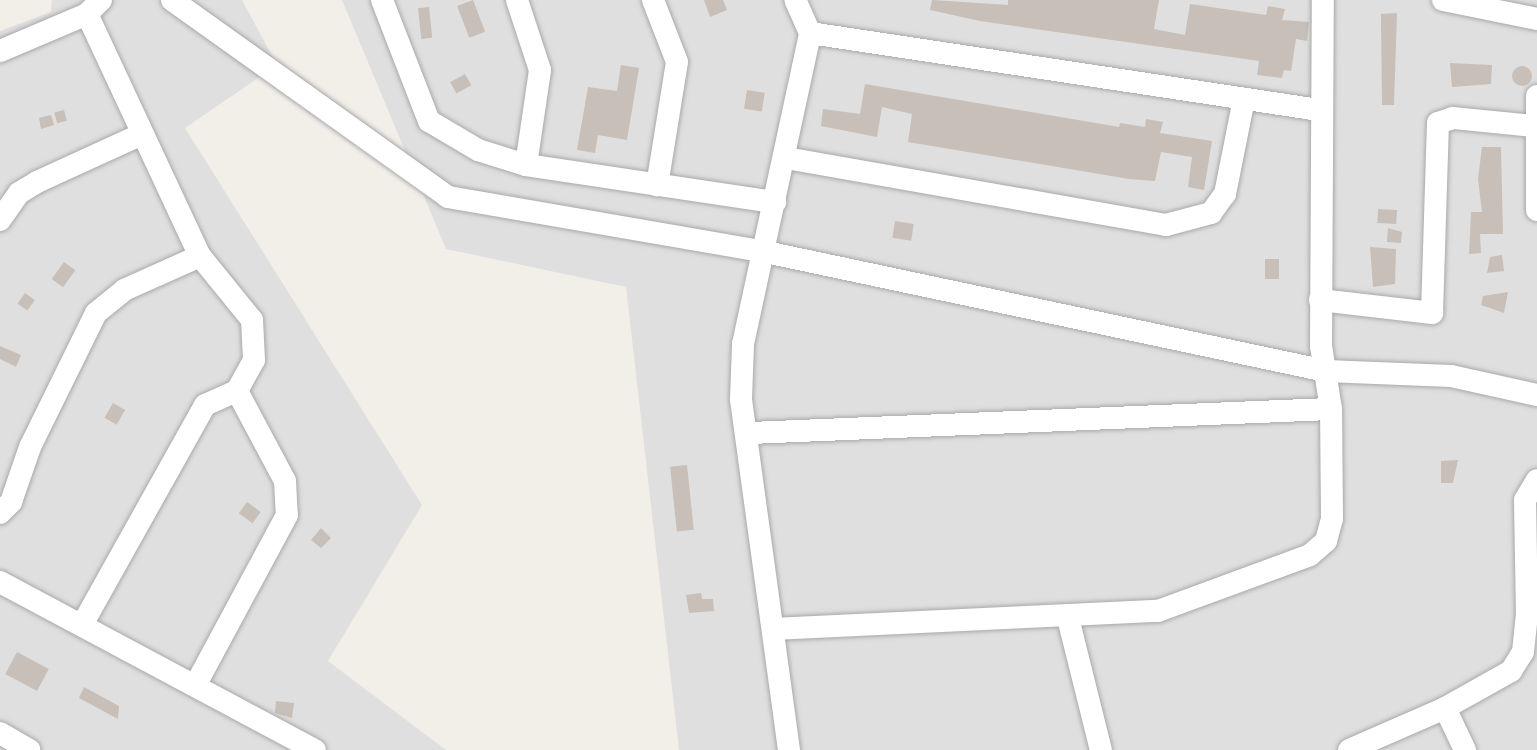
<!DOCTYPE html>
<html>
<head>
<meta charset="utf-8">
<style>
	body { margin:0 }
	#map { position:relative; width:1537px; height:750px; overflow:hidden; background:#f2efe9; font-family:"Fira Sans",sans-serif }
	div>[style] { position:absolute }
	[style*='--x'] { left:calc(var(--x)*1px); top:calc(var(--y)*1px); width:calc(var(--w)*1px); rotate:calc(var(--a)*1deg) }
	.residential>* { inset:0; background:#e0dfdf }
	.building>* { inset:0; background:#c7bfb8; transform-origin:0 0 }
	.round { border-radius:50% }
	.roads { filter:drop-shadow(0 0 2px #a9a9a9) drop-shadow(0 0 2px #a9a9a9) }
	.minor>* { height:22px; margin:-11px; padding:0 11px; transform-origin:11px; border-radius:11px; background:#fff }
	span { translate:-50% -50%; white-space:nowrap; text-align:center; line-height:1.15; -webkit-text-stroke:8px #fff; paint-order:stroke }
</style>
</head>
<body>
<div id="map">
	<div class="residential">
		<i style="clip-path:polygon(52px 0,242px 0,277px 65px,185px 128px,422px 505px,328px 661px,446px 750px,0 750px,0 31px,51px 12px)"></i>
		<i style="clip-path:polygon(342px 0,1537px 0,1537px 750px,679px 750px,626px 287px,446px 249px)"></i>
	</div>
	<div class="building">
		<i style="left:473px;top:0;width:34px;height:17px;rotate:69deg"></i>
		<i style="clip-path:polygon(704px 0,723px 0,727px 10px,710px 17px)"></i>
		<i style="clip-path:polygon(932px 0,1008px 5px,1008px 0,1159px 0,1154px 29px,1185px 35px,1190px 4px,1266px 15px,1268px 6px,1285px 9px,1282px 20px,1309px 22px,1307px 41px,1296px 39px,1291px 71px,1284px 70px,1282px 78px,1257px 75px,1259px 61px,980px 21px,930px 10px)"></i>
		<i style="left:429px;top:7px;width:31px;height:11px;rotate:84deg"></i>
		<i style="clip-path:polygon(1397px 13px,1394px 105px,1382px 105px,1381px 14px)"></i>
		<i style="clip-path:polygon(1450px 63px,1492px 65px,1491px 84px,1452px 87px)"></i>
		<i style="clip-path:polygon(621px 65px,639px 68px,627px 140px,598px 135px,595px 153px,577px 150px,588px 87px,617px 91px)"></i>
		<i class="round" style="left:1512px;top:66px;width:20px;height:20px"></i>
		<i style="left:465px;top:74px;width:13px;height:17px;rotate:61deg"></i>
		<i style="clip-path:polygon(865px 84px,1119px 127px,1120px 123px,1145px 127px,1146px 119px,1163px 122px,1160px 133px,1212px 141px,1204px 190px,1188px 187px,1192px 157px,1161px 152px,1155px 181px,1129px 179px,908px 142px,912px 114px,882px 107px,877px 137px,821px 126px,823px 109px,860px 114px)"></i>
		<i style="left:747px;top:90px;width:18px;height:19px;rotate:9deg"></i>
		<i style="left:64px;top:110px;width:11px;height:10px;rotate:75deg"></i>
		<i style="clip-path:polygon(51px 115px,54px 125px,41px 129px,39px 118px)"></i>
		<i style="clip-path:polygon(1482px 147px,1501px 147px,1503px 234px,1480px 234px,1481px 253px,1469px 254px,1471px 212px,1482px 212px,1478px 179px)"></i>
		<i style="left:1378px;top:209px;width:19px;height:14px;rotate:3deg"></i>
		<i style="left:895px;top:221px;width:19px;height:17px;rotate:9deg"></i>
		<i style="clip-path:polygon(1388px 228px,1402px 232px,1401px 243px,1387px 242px)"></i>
		<i style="clip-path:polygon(1370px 247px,1396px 249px,1395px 284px,1373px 287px)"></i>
		<i style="clip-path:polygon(1502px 255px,1504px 271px,1487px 273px,1490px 257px)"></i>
		<i style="left:1279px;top:259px;width:20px;height:14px;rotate:90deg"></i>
		<i style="left:64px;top:262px;width:14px;height:21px;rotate:36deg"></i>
		<i style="clip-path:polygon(1508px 292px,1504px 313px,1481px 305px,1483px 296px)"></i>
		<i style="left:25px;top:293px;width:12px;height:13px;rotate:35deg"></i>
		<i style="clip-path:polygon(0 346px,21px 355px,16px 367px,0 359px)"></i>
		<i style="left:113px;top:403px;width:14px;height:17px;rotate:30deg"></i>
		<i style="clip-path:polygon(1458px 460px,1453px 483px,1441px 483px,1441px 461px)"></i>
		<i style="left:687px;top:465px;width:65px;height:17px;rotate:84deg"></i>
		<i style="left:247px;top:502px;width:17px;height:14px;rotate:36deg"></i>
		<i style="clip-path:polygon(321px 528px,331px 538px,321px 548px,311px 540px)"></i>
		<i style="clip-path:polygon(701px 593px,702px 599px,713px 599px,714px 611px,689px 613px,686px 595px)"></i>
		<i style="left:17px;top:652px;width:36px;height:25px;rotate:28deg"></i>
		<i style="clip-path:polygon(84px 687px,119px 706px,118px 719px,79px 698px)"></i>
		<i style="clip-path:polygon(276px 701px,294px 703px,292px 718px,275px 713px)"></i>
	</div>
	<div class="roads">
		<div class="minor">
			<i style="--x:101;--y:0;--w:20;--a:135"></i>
			<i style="--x:87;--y:14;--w:267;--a:65"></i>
			<i style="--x:172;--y:0;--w:339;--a:35.5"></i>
			<i style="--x:448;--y:197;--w:318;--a:9.8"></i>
			<i style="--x:761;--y:251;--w:578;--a:11.99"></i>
			<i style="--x:1326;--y:371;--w:125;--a:2.3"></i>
			<i style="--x:1451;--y:376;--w:88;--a:12.5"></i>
			<i style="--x:382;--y:0;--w:130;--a:68.8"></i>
			<i style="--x:429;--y:121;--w:57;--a:30.6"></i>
			<i style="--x:478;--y:150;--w:50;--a:17.4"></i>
			<i style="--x:526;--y:165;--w:96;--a:-81.6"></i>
			<i style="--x:540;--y:70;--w:74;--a:-108.2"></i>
			<i style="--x:653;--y:0;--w:66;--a:68.8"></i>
			<i style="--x:677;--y:62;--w:125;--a:99.2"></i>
			<i style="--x:1443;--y:0;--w:96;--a:11.4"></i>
			<i style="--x:810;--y:33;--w:515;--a:8.6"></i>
			<i style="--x:0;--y:51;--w:95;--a:-23"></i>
			<i style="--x:1537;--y:96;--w:114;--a:90"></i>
			<i style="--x:786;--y:158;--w:386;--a:10"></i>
			<i style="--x:1166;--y:225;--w:47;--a:-14.9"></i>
			<i style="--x:1211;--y:213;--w:24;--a:-54"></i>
			<i style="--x:1225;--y:194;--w:97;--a:-78.7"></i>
			<i style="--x:526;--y:165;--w:252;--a:8.5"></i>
			<i style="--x:0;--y:220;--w:33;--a:-55"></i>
			<i style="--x:19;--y:193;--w:21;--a:-31"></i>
			<i style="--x:37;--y:182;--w:115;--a:-24.6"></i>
			<i style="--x:1320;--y:300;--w:113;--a:6.6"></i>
			<i style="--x:1432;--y:313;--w:190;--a:-88.2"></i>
			<i style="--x:1438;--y:123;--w:16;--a:-18"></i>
			<i style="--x:1453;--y:118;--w:80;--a:5.7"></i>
			<i style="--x:750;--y:433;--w:581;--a:-2.37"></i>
			<i style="--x:0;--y:513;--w:16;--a:-45"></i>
			<i style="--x:11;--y:502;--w:58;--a:-70.9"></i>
			<i style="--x:30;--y:447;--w:149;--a:-63.8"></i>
			<i style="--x:96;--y:313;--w:36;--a:-39"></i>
			<i style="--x:124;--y:290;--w:83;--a:-24.1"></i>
			<i style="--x:200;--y:256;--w:82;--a:50.9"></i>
			<i style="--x:252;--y:320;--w:40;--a:87.1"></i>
			<i style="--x:254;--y:360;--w:35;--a:119"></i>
			<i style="--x:0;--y:582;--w:357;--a:28.1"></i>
			<i style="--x:1068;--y:618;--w:136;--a:76"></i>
			<i style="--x:82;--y:625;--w:252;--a:-60.8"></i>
			<i style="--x:205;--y:405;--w:35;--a:-24"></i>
			<i style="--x:237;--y:391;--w:102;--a:61.9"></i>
			<i style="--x:285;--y:481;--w:34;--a:87"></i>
			<i style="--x:287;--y:515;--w:192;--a:118.3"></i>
			<i style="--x:773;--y:629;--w:385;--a:-2.7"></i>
			<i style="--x:1158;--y:611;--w:162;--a:-20.2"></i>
			<i style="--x:1310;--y:555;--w:21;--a:-41"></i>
			<i style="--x:1326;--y:541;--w:23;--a:-75"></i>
			<i style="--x:1332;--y:519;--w:110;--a:-90.5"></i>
			<i style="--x:1331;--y:409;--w:64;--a:-99"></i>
			<i style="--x:1321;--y:346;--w:346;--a:-89.7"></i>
			<i style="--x:1445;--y:708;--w:47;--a:64.5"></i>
			<i style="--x:0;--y:733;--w:34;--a:30"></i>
			<i style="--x:789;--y:750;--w:354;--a:-97.8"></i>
			<i style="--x:741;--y:399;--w:55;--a:-87.9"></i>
			<i style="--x:743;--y:344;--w:318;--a:-77.8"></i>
			<i style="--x:810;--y:33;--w:36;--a:-114"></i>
			<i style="--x:1349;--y:750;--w:105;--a:-23.6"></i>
			<i style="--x:1445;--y:708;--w:76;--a:-29.3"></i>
			<i style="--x:1511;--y:671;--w:22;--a:-58"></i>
			<i style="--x:1523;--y:652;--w:36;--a:-84"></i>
			<i style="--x:1527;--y:616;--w:116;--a:-91"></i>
			<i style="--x:1525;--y:500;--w:23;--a:-59"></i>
		</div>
	</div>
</div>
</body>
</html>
